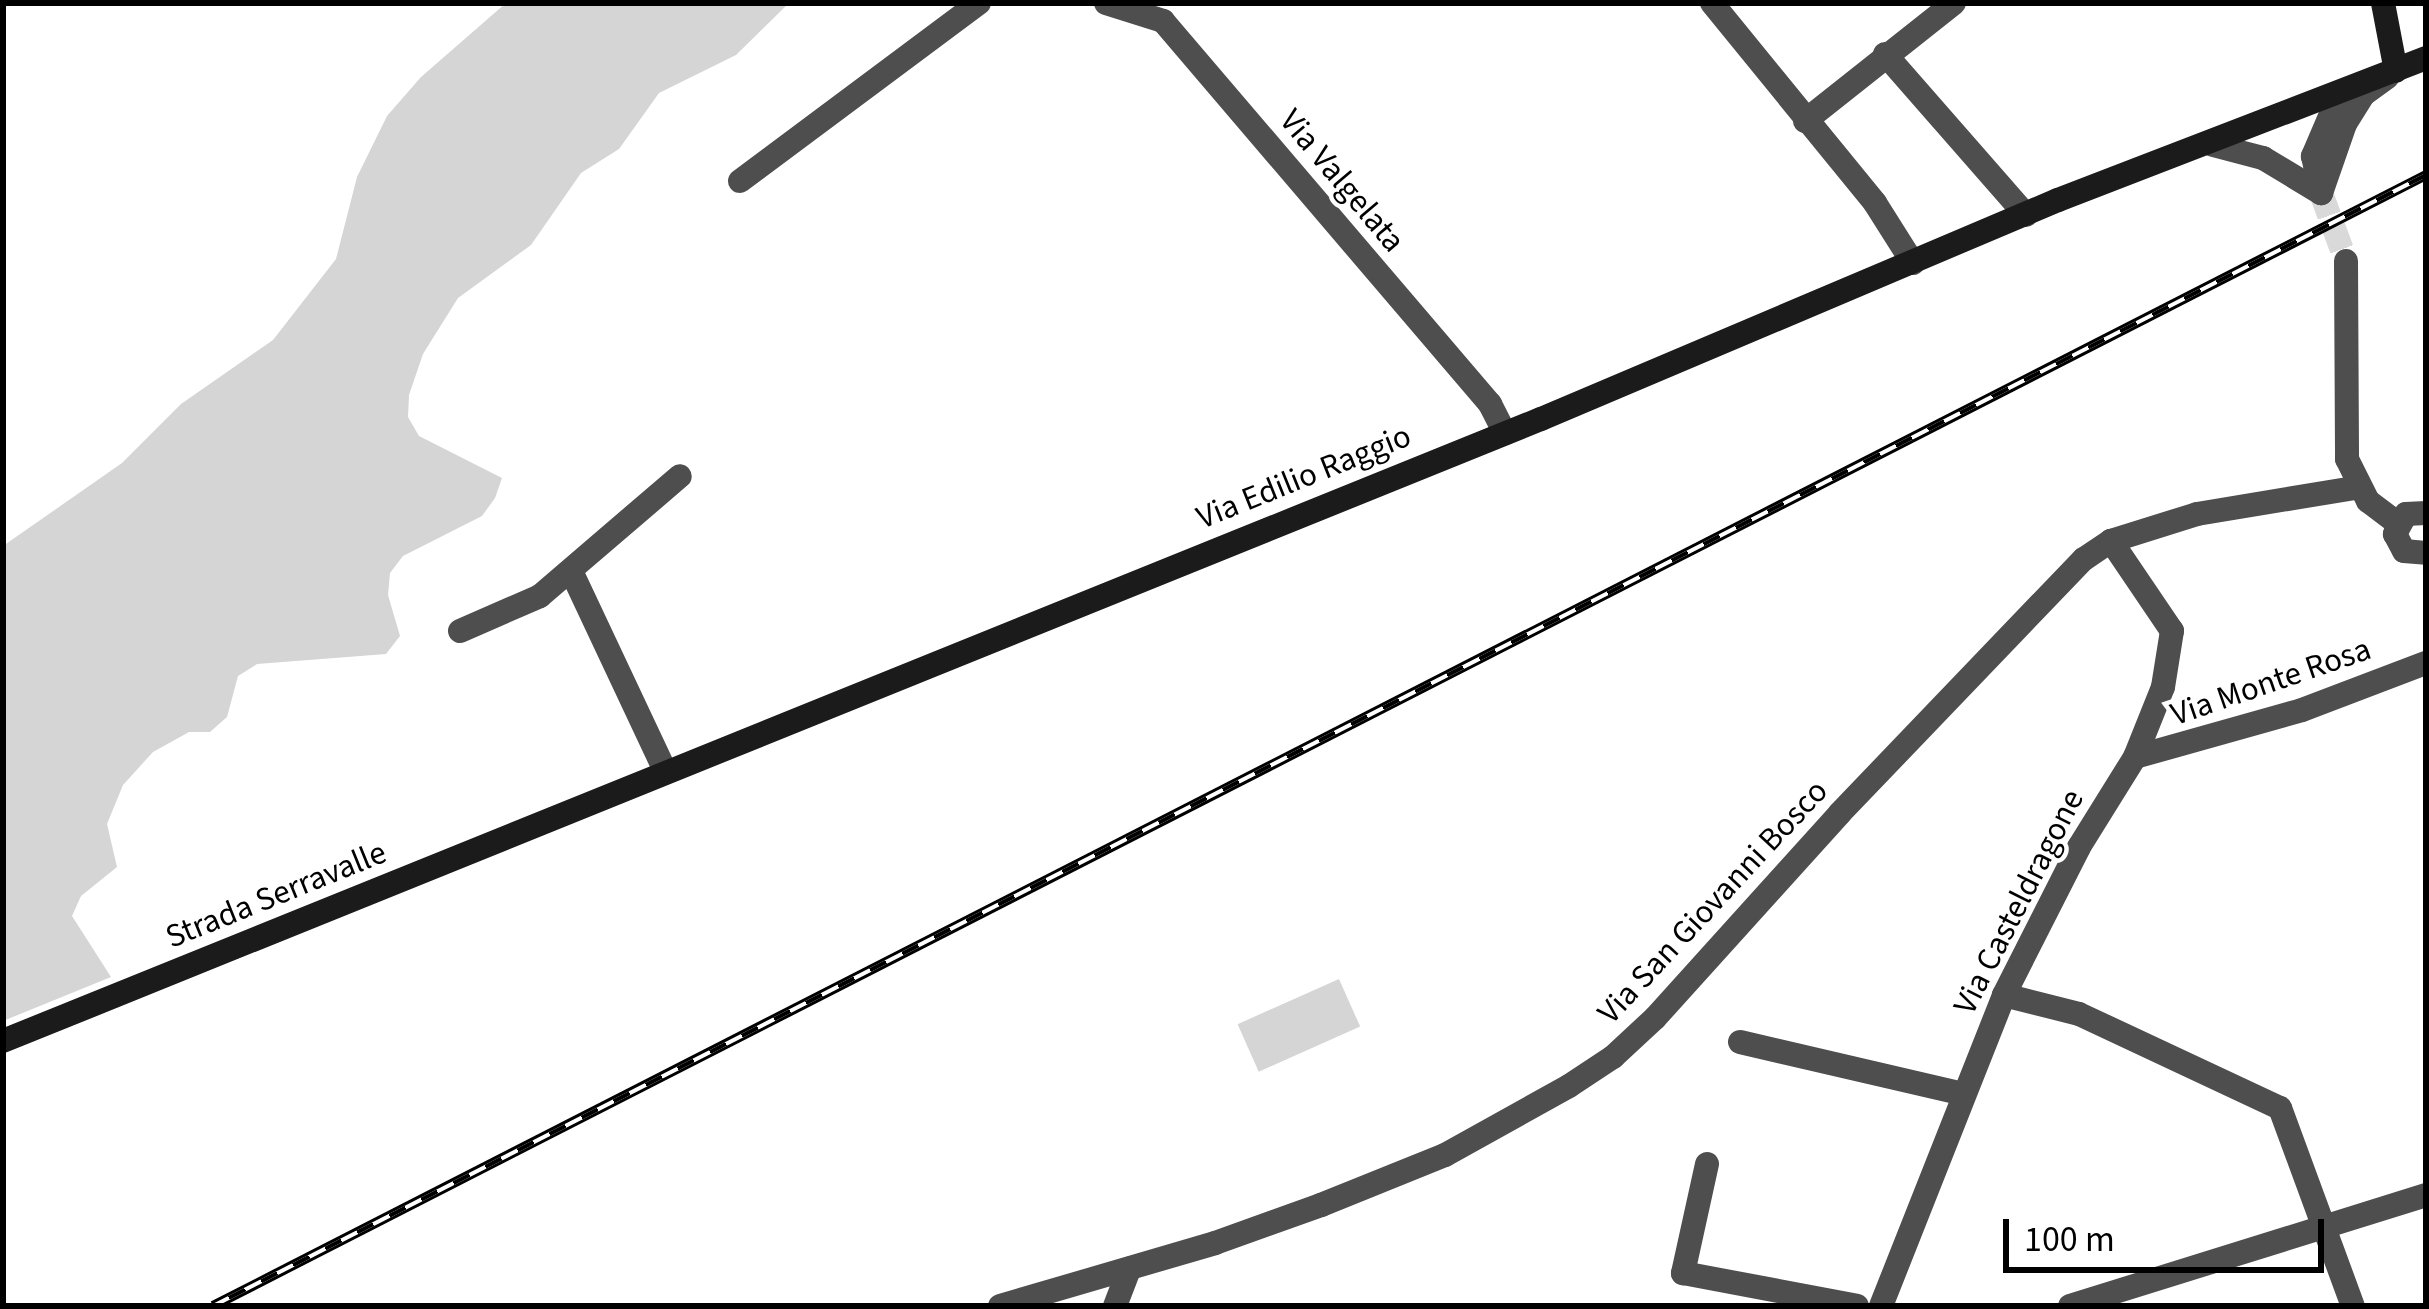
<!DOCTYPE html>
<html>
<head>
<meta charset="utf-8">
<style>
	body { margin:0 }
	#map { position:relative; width:2429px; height:1309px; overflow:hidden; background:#fff; font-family:"Source Sans 3",sans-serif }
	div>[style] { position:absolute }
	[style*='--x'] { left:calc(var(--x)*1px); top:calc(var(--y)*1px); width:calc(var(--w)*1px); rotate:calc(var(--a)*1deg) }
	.green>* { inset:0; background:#d5d5d5; transform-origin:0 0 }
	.tertiary-tunnel>* { height:24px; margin-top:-12px; transform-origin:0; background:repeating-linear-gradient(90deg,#d9d9d9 0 24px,transparent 0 36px) }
	.minor>* { height:24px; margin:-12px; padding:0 12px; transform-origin:12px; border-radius:12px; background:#4e4e4e }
	.tertiary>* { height:24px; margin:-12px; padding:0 12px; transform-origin:12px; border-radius:12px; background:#4e4e4e }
	.secondary>* { height:24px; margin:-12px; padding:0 12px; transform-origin:12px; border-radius:12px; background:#1b1b1b }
	.rail>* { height:10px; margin-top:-5px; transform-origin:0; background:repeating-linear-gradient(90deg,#fff 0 18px,#000 0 36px); box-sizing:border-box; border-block:3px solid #000 }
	span { translate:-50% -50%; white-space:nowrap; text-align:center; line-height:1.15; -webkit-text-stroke:9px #fff; paint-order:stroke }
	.street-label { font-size:33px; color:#000 }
	.frame { position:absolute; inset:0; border:6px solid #000; pointer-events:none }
	.scale { position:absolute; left:2003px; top:1219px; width:321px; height:54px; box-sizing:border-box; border:6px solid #000; border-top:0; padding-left:15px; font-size:36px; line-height:42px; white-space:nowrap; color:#000; -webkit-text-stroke:9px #fff; paint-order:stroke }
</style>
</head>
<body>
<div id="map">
	<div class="green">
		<i style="clip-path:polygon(506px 3px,789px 3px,736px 55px,659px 93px,619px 149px,581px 173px,531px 245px,458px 298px,423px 354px,409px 395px,408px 417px,419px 436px,502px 478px,495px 498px,482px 516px,403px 556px,390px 573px,388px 595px,400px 636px,386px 654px,257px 664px,238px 676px,227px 717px,210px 732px,189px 732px,153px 752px,123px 785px,107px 824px,117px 867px,81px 896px,72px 916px,111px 977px,3px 1021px,3px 546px,122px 463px,181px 404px,273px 340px,336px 259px,357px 177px,387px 116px,421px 77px)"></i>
		<i style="left:1339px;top:979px;width:52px;height:111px;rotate:66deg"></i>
	</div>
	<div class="tertiary-tunnel">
		<i style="--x:2321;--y:193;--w:72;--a:69.8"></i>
	</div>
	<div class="minor">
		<i style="--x:1106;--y:3;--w:60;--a:17.5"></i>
		<i style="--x:1163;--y:21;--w:504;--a:49.51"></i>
		<i style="--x:1490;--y:404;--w:33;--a:63"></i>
		<i style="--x:1712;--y:3;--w:258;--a:50.8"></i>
		<i style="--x:1875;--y:203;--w:71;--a:57.7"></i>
		<i style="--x:1885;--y:54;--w:214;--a:48.8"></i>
		<i style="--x:1805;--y:121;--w:190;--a:-38.4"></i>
		<i style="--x:740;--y:181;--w:298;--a:-36.7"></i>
		<i style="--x:572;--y:573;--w:219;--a:64.8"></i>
		<i style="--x:460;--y:631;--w:87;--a:-23.6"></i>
		<i style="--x:540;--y:596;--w:184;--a:-40.6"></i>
		<i style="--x:2135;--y:757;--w:173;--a:-15.7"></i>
		<i style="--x:2302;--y:710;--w:133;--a:-20.8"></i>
		<i style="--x:2004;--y:995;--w:77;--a:14.2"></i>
		<i style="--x:2079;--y:1014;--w:222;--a:25.1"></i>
		<i style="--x:2280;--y:1108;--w:211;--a:69.8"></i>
		<i style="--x:1740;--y:1042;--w:229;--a:13.1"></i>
		<i style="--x:1707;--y:1164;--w:112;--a:102.4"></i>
		<i style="--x:1683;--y:1273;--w:177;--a:10.7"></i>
		<i style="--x:1000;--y:1306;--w:224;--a:-16.3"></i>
		<i style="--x:1215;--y:1243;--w:113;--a:-19.7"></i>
		<i style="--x:1321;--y:1205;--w:134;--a:-22"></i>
		<i style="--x:1445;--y:1155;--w:142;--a:-29.1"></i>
		<i style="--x:1569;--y:1086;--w:53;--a:-33.4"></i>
		<i style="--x:1613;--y:1057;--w:57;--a:-42.9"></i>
		<i style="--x:1655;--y:1018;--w:276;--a:-47.9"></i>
		<i style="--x:1840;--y:813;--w:352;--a:-46.2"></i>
		<i style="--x:2084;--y:559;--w:32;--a:-34"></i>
		<i style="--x:2111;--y:541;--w:90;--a:-17.4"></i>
		<i style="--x:2197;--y:514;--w:165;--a:-9.4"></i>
		<i style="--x:1115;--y:1306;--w:40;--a:-69"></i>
		<i style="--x:1881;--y:1306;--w:334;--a:-68.4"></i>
		<i style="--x:2004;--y:995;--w:166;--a:-63.1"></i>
		<i style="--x:2079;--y:847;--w:106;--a:-58.1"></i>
		<i style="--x:2135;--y:757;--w:75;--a:-68.2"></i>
		<i style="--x:2163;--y:687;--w:57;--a:-80.9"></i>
		<i style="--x:2172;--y:631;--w:109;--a:-124.1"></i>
		<i style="--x:2070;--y:1306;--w:373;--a:-17.3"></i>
	</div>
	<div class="tertiary">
		<i style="--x:2340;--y:93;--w:69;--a:113.2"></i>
		<i style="--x:2313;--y:156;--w:38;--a:78"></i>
		<i style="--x:2321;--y:193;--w:73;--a:-70.8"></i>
		<i style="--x:2345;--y:124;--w:36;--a:-58"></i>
		<i style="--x:2364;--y:94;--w:29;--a:-36"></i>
		<i style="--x:2213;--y:145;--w:52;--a:14.6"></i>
		<i style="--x:2263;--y:158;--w:68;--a:31.1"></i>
		<i style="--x:2346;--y:261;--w:198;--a:89.7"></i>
		<i style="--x:2347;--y:459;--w:47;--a:63.4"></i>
		<i style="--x:2368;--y:501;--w:36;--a:37"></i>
		<i style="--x:2426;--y:513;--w:20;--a:177"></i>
		<i style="--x:2406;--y:514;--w:23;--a:119"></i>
		<i style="--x:2395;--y:534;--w:19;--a:62"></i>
		<i style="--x:2404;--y:551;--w:22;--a:5"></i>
	</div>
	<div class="secondary">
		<i style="--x:2383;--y:3;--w:69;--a:79.2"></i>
		<i style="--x:3;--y:1041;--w:1659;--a:-22.02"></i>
		<i style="--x:1541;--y:419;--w:561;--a:-22.96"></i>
		<i style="--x:2058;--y:200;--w:394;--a:-21.1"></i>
	</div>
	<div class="rail">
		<i style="--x:213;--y:1306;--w:2485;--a:-27.07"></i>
	</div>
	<div class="street-label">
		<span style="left:1342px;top:181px;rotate:50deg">Via Valgelata</span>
		<span style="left:1304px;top:477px;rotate:-22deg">Via Edilio Raggio</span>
		<span style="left:2271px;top:682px;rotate:-19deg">Via Monte Rosa</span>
		<span style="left:276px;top:895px;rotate:-22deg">Strada Serravalle</span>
		<span style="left:1713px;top:902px;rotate:-47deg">Via San Giovanni Bosco</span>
		<span style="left:2019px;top:902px;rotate:-63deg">Via Casteldragone</span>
	</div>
	<div class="frame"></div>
	<div class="scale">100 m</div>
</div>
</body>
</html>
